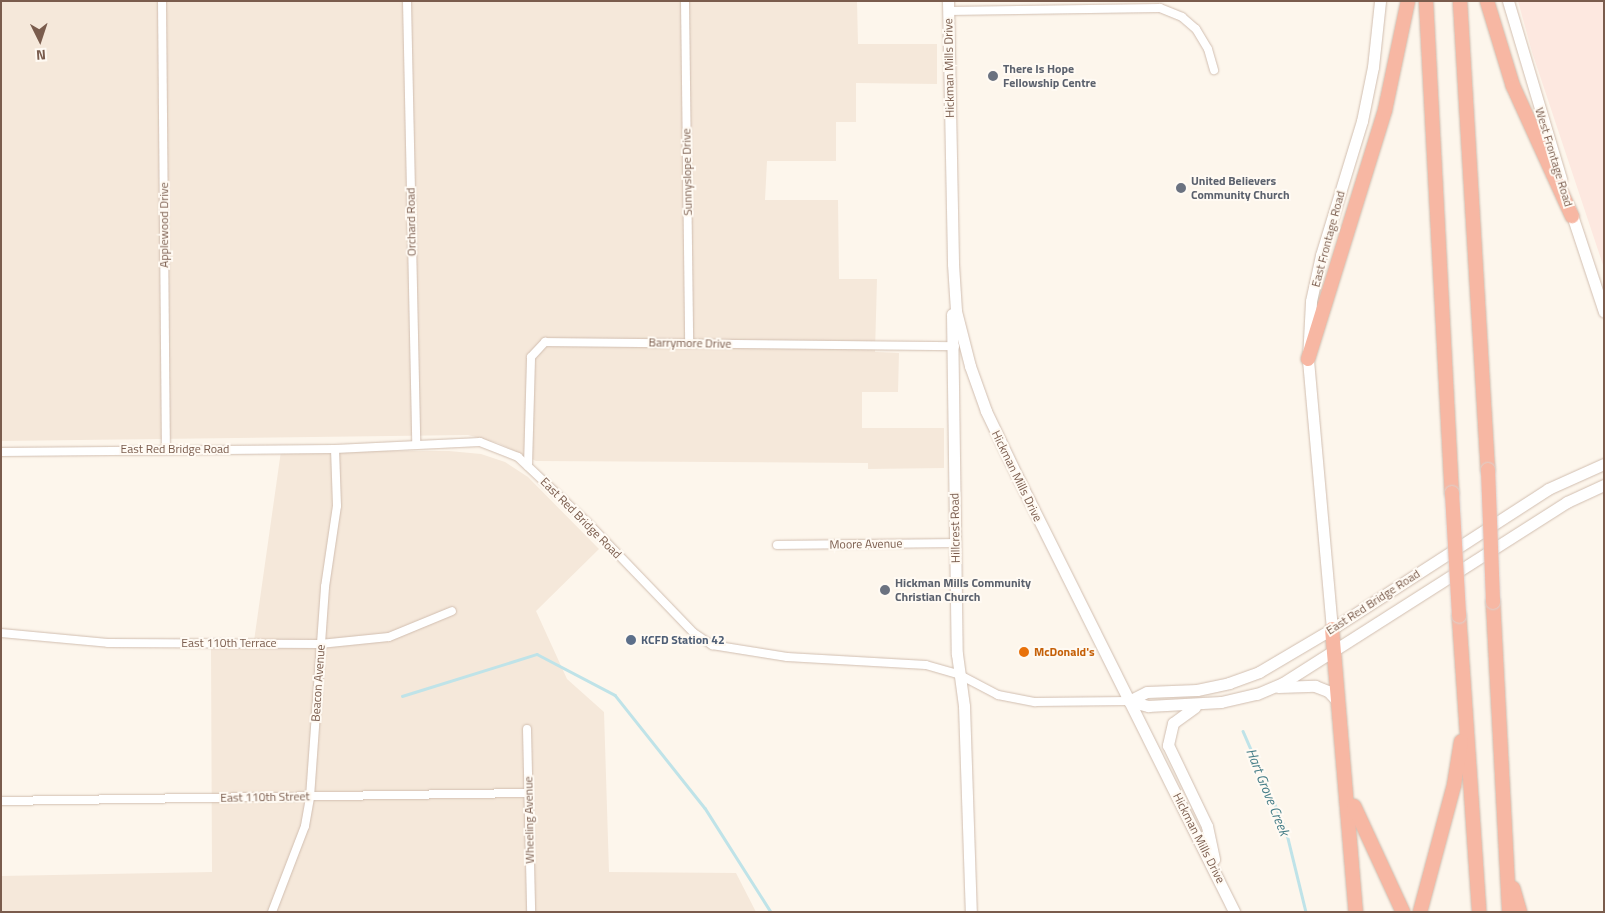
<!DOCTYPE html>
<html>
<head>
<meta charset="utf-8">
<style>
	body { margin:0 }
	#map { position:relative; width:1605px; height:913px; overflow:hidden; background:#fdf6ec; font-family:"Titillium Web",sans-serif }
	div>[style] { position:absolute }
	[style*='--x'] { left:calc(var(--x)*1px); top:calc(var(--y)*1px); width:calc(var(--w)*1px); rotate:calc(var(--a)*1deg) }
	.residential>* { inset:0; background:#f5e8da }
	.commercial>* { inset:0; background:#fde8e0 }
	.stream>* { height:2.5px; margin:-1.25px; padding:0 1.25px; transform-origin:1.25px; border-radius:1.25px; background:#bfe3e8 }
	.roads { filter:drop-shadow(0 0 1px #d1beb0) drop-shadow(0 0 1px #d1beb0) }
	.street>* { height:8px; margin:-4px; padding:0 4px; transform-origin:4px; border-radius:4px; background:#fff }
	.secondary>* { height:11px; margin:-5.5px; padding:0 5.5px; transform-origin:5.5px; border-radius:5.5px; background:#fff }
	.highway>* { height:14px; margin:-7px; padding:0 7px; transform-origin:7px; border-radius:7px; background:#f7b7a3 }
	.bridges { filter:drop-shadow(0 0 1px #dad1cd) drop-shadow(0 0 1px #dad1cd) }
	.highway-bridge>* { height:14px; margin:-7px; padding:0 7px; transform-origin:7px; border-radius:7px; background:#f7b7a3 }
	.dots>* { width:14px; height:14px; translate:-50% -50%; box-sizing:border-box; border:2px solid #fffaf3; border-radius:50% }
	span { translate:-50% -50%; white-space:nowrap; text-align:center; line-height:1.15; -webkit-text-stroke:4px #fffaf3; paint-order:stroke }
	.street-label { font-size:12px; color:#7a5c4d }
	.worship-label { font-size:12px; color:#5b616d; font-weight:700 }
	.left { translate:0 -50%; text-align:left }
	.service-label { font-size:12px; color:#4e5e75; font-weight:700 }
	.food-label { font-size:12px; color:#c56008; font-weight:700 }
	.water-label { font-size:14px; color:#437c86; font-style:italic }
	.frame { position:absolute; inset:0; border:2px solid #7a5c4d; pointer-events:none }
	.north { position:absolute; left:15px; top:15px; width:50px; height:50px; -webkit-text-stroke:4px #fffaf3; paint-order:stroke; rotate:176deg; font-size:14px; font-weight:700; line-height:20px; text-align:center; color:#7a5c4d }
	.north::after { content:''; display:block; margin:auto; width:18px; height:22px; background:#7a5c4d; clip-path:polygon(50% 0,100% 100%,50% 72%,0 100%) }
</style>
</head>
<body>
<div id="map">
	<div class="residential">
		<i style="clip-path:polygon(1px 1px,857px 1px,858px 44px,937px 44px,937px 84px,856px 83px,856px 122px,836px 122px,836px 161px,767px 161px,765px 200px,838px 200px,839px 279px,877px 279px,875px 352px,899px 353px,898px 392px,862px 392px,862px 428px,944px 428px,944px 468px,868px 469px,868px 463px,536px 461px,498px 443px,468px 435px,1px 441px)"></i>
		<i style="clip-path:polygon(281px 451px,449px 451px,481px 454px,505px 462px,528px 477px,599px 549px,536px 611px,567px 679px,604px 712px,609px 872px,736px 873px,756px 912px,1px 912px,1px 876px,212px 872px,211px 648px,253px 648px)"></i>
	</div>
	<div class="commercial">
		<i style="clip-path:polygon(1518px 1px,1604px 1px,1604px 268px,1532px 52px)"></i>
	</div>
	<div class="stream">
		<i style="--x:402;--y:696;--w:141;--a:-17.3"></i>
		<i style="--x:537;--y:654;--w:88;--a:27.7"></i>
		<i style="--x:615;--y:695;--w:144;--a:51.5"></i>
		<i style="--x:705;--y:808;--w:123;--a:57.6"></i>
		<i style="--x:1243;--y:731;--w:108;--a:66.5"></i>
		<i style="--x:1286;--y:830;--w:84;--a:76.3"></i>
	</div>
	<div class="roads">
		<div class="street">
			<i style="--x:162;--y:1;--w:448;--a:89.5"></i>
			<i style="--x:407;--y:1;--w:443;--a:88.8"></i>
			<i style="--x:685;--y:1;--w:342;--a:89.3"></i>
			<i style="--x:948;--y:11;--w:212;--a:-0.8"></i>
			<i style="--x:1160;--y:8;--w:24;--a:22"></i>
			<i style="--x:1182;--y:17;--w:18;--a:41"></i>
			<i style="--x:1196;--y:29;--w:23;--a:59"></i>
			<i style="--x:1208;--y:49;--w:22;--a:74"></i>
			<i style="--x:1;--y:452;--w:334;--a:-0.5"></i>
			<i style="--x:335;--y:449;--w:145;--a:-2.8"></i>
			<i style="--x:480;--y:442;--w:41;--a:21.5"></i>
			<i style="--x:518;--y:457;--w:95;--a:43.3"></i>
			<i style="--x:587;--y:522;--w:154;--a:46.1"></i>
			<i style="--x:694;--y:633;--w:22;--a:34"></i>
			<i style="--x:712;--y:645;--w:76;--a:9.1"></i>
			<i style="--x:787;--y:657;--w:139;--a:3.3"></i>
			<i style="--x:926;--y:665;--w:35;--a:16"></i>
			<i style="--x:960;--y:675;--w:43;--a:27.8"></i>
			<i style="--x:998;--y:695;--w:38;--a:11"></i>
			<i style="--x:1035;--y:702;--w:94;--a:-0.6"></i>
			<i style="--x:528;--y:466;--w:109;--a:-88.4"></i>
			<i style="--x:531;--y:357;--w:21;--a:-47"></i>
			<i style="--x:545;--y:342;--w:410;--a:0.6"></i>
			<i style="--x:777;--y:545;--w:178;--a:-0.6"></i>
			<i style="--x:1;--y:633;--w:107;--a:5.3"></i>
			<i style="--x:108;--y:643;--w:212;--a:0.3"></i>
			<i style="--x:320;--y:644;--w:69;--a:-5.8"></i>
			<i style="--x:389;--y:637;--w:68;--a:-22.4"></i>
			<i style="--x:527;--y:729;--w:183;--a:88.7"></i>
			<i style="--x:1;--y:801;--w:527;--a:-0.87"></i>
			<i style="--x:272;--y:912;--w:92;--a:-69"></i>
			<i style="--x:305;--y:826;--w:29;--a:-80"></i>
			<i style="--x:310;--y:797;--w:211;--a:-85.9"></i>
			<i style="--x:325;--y:587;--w:82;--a:-81.6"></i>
			<i style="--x:337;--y:506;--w:57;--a:-92"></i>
		</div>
		<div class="secondary">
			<i style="--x:948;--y:1;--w:263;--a:88.9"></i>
			<i style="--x:953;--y:264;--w:47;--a:86.3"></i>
			<i style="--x:956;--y:311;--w:57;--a:75.7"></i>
			<i style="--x:970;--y:366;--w:48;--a:70.4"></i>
			<i style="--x:986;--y:411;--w:72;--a:64.5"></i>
			<i style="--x:1017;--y:476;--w:487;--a:63.5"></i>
			<i style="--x:1508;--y:1;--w:186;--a:73.4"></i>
			<i style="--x:1570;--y:209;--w:108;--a:71.7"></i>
			<i style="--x:952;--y:314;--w:340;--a:89.2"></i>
			<i style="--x:957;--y:654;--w:52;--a:82.3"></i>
			<i style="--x:964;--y:706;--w:206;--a:88.1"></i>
			<i style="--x:1332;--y:629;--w:271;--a:-95.1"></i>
			<i style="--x:1308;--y:359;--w:58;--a:-87"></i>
			<i style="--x:1311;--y:301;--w:47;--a:-77.7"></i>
			<i style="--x:1321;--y:255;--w:140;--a:-73"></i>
			<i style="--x:1362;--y:121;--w:55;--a:-78.5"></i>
			<i style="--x:1373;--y:67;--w:66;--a:-83.9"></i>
			<i style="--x:1278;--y:687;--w:37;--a:-2"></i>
			<i style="--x:1315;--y:686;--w:14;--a:21"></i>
			<i style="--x:1328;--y:691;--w:16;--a:47"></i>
			<i style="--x:1129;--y:701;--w:20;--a:-27"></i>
			<i style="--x:1147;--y:692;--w:50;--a:-2.3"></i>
			<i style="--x:1197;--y:690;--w:33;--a:-12"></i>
			<i style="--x:1229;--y:683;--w:32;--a:-20"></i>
			<i style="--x:1259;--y:672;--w:85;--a:-30.5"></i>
			<i style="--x:1332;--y:629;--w:257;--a:-32.9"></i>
			<i style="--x:1548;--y:489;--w:61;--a:-24.1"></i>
			<i style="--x:1129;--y:701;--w:20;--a:15"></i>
			<i style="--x:1148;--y:706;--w:73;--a:-3.1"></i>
			<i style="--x:1221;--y:702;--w:37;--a:-13"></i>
			<i style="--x:1257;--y:694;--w:28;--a:-23"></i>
			<i style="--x:1283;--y:683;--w:337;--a:-32.5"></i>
			<i style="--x:1567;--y:502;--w:41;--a:-24.7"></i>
			<i style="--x:1195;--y:707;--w:27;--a:144"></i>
			<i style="--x:1173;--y:723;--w:23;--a:103"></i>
			<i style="--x:1168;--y:745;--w:90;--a:64.3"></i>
			<i style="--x:1207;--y:826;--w:34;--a:78"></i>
		</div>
		<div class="highway">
			<i style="--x:1426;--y:1;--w:493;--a:87"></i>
			<i style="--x:1460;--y:1;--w:470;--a:86.6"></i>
			<i style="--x:1487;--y:1;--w:89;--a:73"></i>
			<i style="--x:1513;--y:86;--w:143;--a:65.6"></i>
			<i style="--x:1308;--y:359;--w:261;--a:-72.8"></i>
			<i style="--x:1385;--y:110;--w:111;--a:-78.1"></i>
			<i style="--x:1493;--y:602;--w:310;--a:87"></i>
			<i style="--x:1459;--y:616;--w:297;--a:86.1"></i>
			<i style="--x:1332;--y:629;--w:284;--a:85.2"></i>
			<i style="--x:1354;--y:806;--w:117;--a:65.2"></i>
			<i style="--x:1513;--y:888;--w:25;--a:74"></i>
			<i style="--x:1420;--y:912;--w:131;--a:-75"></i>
			<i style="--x:1454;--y:785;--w:44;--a:-80.8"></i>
		</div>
	</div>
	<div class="bridges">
		<div class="highway-bridge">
			<i style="--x:1488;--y:470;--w:132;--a:87.8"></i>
			<i style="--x:1452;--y:493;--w:123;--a:86.7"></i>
		</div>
	</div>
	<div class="dots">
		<i style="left:993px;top:76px;background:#6b7280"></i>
		<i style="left:1181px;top:188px;background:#6b7280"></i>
		<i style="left:885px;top:590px;background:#6b7280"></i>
		<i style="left:631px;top:640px;background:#5c6f8a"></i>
		<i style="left:1024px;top:652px;background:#e8710a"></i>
	</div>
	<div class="street-label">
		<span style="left:949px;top:68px;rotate:-91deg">Hickman Mills Drive</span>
		<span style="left:1554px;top:157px;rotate:73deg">West Frontage Road</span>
		<span style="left:687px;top:172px;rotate:-91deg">Sunnyslope Drive</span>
		<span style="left:411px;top:222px;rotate:-91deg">Orchard Road</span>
		<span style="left:164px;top:225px;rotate:-90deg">Applewood Drive</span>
		<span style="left:1328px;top:239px;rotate:-75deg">East Frontage Road</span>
		<span style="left:690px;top:343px;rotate:1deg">Barrymore Drive</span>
		<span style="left:175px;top:449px">East Red Bridge Road</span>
		<span style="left:1017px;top:476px;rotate:64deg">Hickman Mills Drive</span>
		<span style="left:581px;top:518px;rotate:45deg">East Red Bridge Road</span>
		<span style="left:955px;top:528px;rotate:-91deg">Hillcrest Road</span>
		<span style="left:866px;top:544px;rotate:-1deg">Moore Avenue</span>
		<span style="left:1373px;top:602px;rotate:-33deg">East Red Bridge Road</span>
		<span style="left:229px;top:643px">East 110th Terrace</span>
		<span style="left:318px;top:683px;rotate:-86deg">Beacon Avenue</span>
		<span style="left:265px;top:797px;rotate:-1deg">East 110th Street</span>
		<span style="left:529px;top:820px;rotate:-91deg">Wheeling Avenue</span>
		<span style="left:1199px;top:838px;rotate:63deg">Hickman Mills Drive</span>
	</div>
	<div class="worship-label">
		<span class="left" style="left:1003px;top:76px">There Is Hope<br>Fellowship Centre</span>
		<span class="left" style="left:1191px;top:188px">United Believers<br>Community Church</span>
		<span class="left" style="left:895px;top:590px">Hickman Mills Community<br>Christian Church</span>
	</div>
	<div class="service-label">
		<span class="left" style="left:641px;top:640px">KCFD Station 42</span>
	</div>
	<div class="food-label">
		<span class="left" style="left:1034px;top:652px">McDonald's</span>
	</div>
	<div class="water-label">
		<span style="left:1268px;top:792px;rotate:68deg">Hart Grove Creek</span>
	</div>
	<div class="frame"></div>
	<div class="north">N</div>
</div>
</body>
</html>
